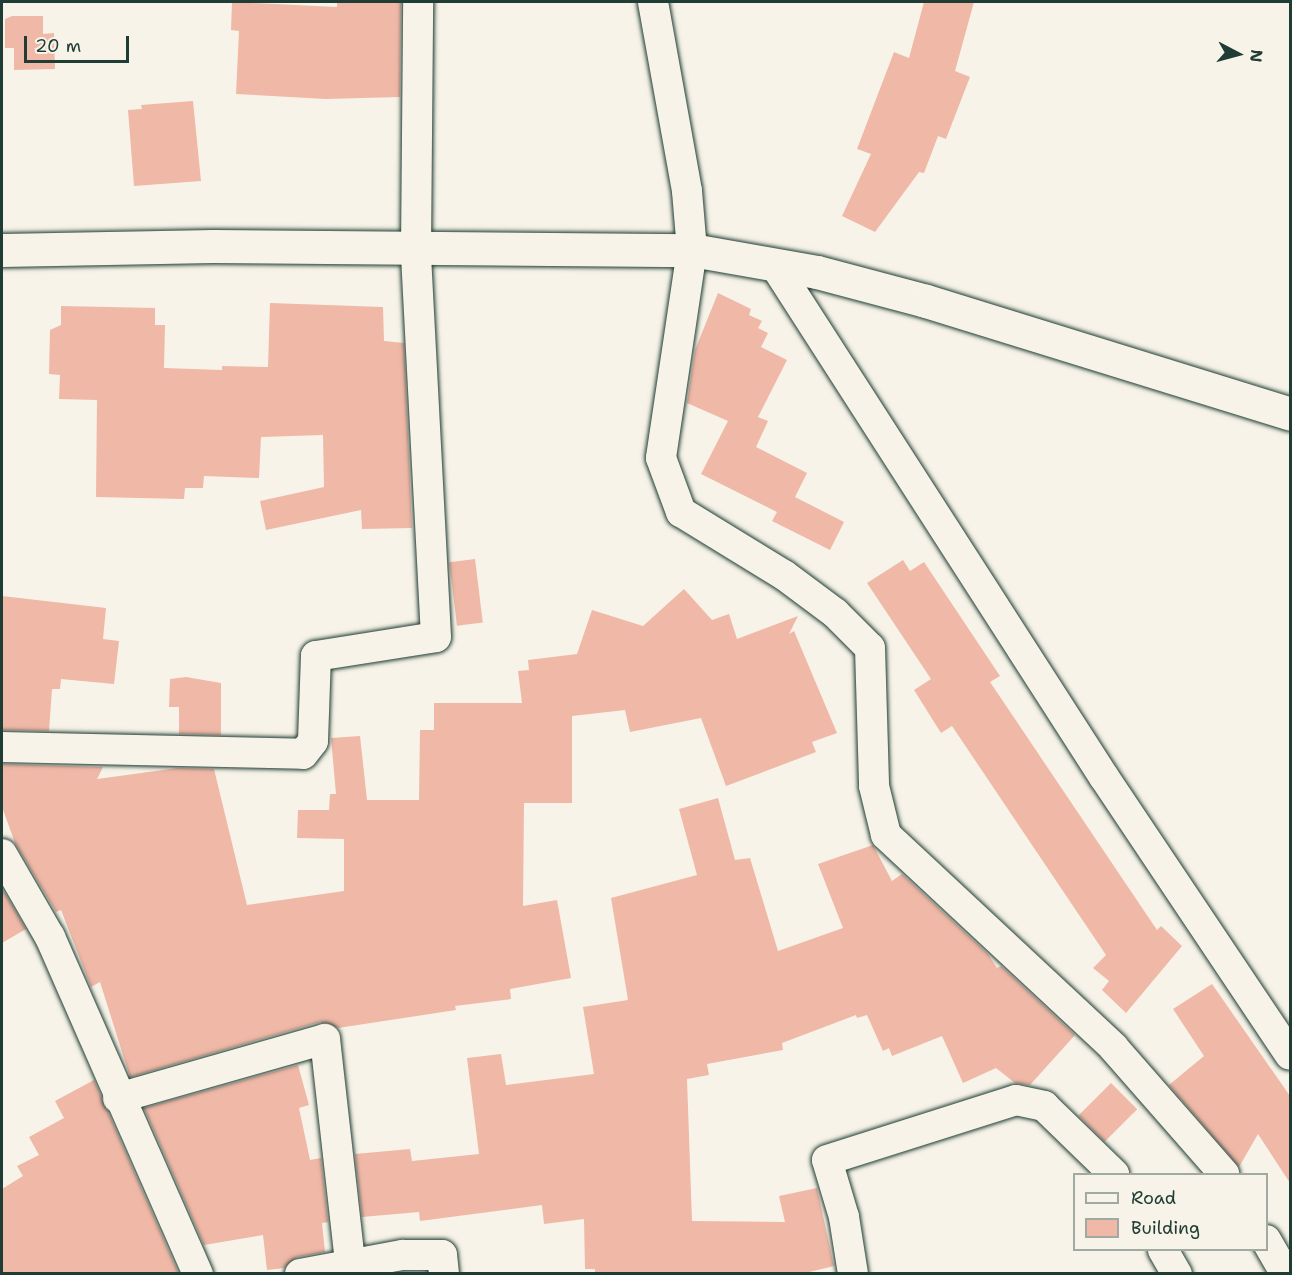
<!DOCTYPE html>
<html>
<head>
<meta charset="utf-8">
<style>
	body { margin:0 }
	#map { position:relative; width:1292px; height:1275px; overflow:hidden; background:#f7f3e8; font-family:"Shantell Sans",sans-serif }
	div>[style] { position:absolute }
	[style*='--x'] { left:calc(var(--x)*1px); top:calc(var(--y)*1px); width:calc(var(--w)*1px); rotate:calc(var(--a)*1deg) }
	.building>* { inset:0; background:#f0b8a7; transform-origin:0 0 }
	.roads { filter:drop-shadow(0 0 2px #1f3d34) drop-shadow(0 0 2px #1f3d34) }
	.minor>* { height:30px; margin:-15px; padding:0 15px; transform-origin:15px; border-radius:15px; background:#f7f3e8 }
	.tertiary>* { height:33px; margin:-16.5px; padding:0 16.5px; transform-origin:16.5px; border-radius:16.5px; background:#f7f3e8 }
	span { translate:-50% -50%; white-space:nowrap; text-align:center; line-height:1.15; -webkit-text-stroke:4.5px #f7f3e8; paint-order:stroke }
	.frame { position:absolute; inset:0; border:3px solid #1f3d34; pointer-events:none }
	.legend { position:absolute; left:1073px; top:1173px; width:195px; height:78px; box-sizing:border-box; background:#f7f3e8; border:2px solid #a1aaa0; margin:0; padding:8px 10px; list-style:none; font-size:18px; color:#1f3d34 }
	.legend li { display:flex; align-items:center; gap:12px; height:30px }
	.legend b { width:30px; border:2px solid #a1aaa0 }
	.north { position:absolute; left:1208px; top:24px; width:60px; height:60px; -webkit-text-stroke:4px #f7f3e8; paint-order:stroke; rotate:96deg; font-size:16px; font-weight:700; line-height:24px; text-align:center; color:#1f3d34 }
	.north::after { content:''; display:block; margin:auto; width:21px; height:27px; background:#1f3d34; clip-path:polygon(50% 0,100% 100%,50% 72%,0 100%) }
	.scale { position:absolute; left:24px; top:36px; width:105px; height:27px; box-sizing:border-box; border:3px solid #1f3d34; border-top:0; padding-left:8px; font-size:18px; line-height:21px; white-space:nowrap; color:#1f3d34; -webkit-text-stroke:4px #f7f3e8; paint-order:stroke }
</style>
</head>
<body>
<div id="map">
	<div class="building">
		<i style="clip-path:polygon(232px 2px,337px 7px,337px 2px,401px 2px,400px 97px,326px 99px,236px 94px,239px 31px,231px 30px)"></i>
		<i style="clip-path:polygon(924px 2px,974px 2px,955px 71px,970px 77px,946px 139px,938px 136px,924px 173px,919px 172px,875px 232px,842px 216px,871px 154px,857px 149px,894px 52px,909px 58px)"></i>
		<i style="clip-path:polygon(12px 16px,43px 16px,43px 34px,54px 33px,55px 69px,14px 70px,14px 48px,5px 48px,5px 19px)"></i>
		<i style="clip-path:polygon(193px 101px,201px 181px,134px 186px,128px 110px,142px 109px,141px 105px)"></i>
		<i style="clip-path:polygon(718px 293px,751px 309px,749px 315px,762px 321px,758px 328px,768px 333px,761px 347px,787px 360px,758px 417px,768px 421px,756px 447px,807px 473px,795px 497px,844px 522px,830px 550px,772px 521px,777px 512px,701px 474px,728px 421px,687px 403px,695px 350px)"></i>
		<i style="clip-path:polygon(270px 303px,383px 307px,384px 341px,404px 343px,412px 528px,362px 529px,361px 510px,266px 530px,260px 501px,324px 487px,323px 435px,261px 437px,259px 478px,204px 476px,203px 488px,185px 488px,184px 499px,96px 497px,97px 400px,59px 399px,60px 375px,49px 374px,50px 330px,61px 325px,61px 306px,155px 308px,155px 325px,165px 325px,164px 368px,222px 370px,222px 366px,268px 367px)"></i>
		<i style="left:475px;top:559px;width:64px;height:26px;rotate:83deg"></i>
		<i style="clip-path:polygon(903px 560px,910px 571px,924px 562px,1000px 676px,990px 682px,1157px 930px,1161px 926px,1182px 946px,1126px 1013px,1102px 990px,1109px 981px,1093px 968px,1106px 955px,952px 726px,941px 733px,914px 690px,931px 679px,867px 583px)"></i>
		<i style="clip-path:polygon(684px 589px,712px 620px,729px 614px,737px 639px,798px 616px,789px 634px,794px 631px,837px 733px,812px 742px,816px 752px,726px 786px,701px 718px,630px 732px,625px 710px,572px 716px,572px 803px,524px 803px,523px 906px,557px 900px,571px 978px,510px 989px,511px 999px,455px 1006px,456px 1010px,338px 1028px,320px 1022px,130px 1077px,100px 982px,91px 987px,61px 910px,56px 912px,15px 843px,2px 807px,2px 764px,103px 767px,97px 779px,178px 768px,214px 769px,247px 905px,344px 891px,344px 839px,297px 838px,298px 810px,329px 810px,330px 794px,336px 794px,331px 738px,360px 736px,367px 800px,419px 800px,420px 730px,434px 730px,434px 703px,522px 703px,518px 671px,529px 670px,528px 660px,577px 654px,592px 610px,643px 626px)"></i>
		<i style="clip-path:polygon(2px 596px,106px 608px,103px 639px,119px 641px,114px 684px,61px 679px,60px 689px,52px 689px,49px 731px,2px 730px)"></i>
		<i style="clip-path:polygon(186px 677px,221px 683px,221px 735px,179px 734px,179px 707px,169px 707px,170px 679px)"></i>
		<i style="clip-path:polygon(718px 798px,735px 860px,750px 858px,778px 951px,843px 928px,818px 864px,873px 845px,892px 881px,902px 874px,988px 954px,997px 968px,1001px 966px,1075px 1035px,1030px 1085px,1015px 1083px,996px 1068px,963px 1083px,942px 1036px,892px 1056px,889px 1048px,883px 1051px,867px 1015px,857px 1018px,856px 1015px,782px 1043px,783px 1050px,707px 1064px,709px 1075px,687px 1079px,692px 1221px,785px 1222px,779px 1196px,817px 1188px,834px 1266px,801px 1274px,595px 1274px,595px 1269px,585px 1269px,584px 1219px,544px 1224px,542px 1205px,420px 1221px,419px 1212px,362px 1217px,355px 1154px,410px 1149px,412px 1161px,479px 1154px,467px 1058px,501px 1054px,506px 1085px,594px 1074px,583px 1007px,628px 1000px,611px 898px,697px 875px,679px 809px)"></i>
		<i style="clip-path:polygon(2px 888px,26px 929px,2px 943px)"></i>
		<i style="clip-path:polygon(1212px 984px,1290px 1096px,1290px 1183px,1258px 1134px,1239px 1167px,1169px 1085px,1204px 1056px,1173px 1009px)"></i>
		<i style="clip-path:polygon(298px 1065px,309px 1105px,299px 1108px,310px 1160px,321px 1158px,328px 1222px,322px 1223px,325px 1252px,297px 1257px,284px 1268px,267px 1270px,263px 1235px,204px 1245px,144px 1108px)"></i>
		<i style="clip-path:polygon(94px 1080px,179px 1274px,2px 1274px,2px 1189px,23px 1176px,17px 1166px,39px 1155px,29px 1137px,64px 1118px,55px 1101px)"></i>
		<i style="left:1111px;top:1083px;width:37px;height:46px;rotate:45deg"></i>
	</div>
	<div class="roads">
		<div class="minor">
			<i style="--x:653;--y:2;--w:192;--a:79.8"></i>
			<i style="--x:687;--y:191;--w:59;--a:85.2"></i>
			<i style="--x:692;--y:250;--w:210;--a:98.5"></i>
			<i style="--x:661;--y:458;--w:58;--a:69.7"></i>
			<i style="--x:681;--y:512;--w:121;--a:31.5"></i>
			<i style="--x:784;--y:575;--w:64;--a:36.7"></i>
			<i style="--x:835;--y:613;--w:49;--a:45"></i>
			<i style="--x:870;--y:648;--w:138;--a:88.3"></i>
			<i style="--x:874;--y:786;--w:50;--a:76.2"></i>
			<i style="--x:886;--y:835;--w:311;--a:43"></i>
			<i style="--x:1113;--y:1047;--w:169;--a:48.8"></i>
			<i style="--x:774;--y:264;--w:610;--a:57.25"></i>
			<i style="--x:1104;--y:777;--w:334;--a:56.2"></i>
			<i style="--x:2;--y:747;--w:301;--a:1.3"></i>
			<i style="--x:303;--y:754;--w:16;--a:-52"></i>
			<i style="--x:313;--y:741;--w:85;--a:-88"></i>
			<i style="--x:316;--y:656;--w:121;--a:-9"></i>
			<i style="--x:436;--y:637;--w:388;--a:-93"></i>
			<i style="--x:416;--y:250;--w:248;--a:-89.5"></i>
			<i style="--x:2;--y:854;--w:96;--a:60"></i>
			<i style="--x:50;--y:937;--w:368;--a:66.3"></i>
			<i style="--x:118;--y:1098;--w:215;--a:-15.9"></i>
			<i style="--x:325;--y:1039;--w:224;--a:83.6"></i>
			<i style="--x:1266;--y:1240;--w:39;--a:60"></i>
			<i style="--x:1163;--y:1250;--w:28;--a:60"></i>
			<i style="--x:300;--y:1274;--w:105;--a:-10.5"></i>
			<i style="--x:403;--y:1255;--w:39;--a:0"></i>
			<i style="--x:442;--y:1255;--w:19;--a:84"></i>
			<i style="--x:853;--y:1274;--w:58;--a:-99"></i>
			<i style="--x:844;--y:1217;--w:59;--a:-106.6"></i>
			<i style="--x:827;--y:1160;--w:198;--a:-17.6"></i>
			<i style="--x:1016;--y:1100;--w:29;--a:12"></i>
			<i style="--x:1044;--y:1106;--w:98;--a:44.2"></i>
		</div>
		<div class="tertiary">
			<i style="--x:2;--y:250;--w:211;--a:-1.1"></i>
			<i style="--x:213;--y:246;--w:479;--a:0.5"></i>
			<i style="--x:692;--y:250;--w:127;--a:10"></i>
			<i style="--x:817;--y:272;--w:113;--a:14.9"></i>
			<i style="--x:926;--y:301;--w:381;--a:17.2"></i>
		</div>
	</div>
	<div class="frame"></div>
	<ul class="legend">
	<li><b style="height:8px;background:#f7f3e8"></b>Road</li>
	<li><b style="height:16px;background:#f0b8a7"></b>Building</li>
	</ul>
	<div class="north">N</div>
	<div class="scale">20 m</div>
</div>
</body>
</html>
